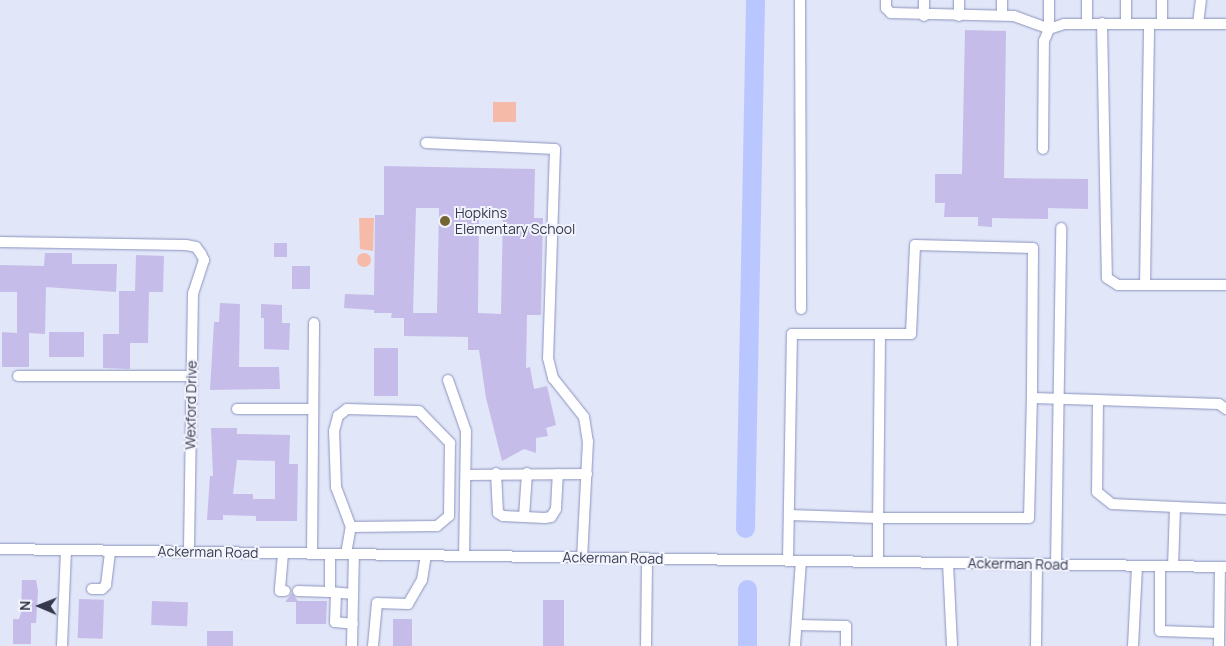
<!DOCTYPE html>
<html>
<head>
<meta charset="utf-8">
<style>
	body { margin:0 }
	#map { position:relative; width:1226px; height:646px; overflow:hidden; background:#e1e6f8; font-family:Manrope,sans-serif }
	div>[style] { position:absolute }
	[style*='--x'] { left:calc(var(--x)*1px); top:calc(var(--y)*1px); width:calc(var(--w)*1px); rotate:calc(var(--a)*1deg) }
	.green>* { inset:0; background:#f6baa9; transform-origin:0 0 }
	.round { border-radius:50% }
	.river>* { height:19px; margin:-9.5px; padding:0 9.5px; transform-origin:9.5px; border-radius:9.5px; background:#bac6ff }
	.building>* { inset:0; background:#c6bce9; transform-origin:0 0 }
	.roads { filter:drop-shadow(0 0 1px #8b93be) drop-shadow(0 0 1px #8b93be) }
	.minor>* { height:10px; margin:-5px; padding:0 5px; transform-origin:5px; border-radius:5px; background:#fff }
	.dots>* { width:14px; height:14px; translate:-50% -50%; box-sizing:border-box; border:2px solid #f1f3fd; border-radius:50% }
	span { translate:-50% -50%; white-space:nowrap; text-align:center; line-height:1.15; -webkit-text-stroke:4px #f1f3fd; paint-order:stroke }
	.poi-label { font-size:14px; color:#35394b }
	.left { translate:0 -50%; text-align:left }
	.street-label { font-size:14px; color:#35394b }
	.north { position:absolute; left:15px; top:581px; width:50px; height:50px; -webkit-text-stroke:4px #f1f3fd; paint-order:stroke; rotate:271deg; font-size:14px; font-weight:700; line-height:20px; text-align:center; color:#35394b }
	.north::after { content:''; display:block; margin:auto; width:18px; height:22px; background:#35394b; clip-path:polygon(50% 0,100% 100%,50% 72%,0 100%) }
</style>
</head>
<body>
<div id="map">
	<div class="green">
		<i style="left:493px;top:102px;width:23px;height:20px"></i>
		<i style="clip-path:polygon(359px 218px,374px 218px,373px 251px,360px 249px)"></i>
		<i class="round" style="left:357px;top:253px;width:14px;height:14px"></i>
	</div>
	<div class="river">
		<i style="--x:745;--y:528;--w:528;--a:-88.91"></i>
		<i style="--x:747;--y:589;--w:57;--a:90"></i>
	</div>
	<div class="building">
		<i style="clip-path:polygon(965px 30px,1006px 31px,1004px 178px,1088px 179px,1088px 209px,1048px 208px,1048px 219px,992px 218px,992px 227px,978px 226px,978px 217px,944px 217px,945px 203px,935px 203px,935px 174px,962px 174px)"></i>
		<i style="clip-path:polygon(evenodd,384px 166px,535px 169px,534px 218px,543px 218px,541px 315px,527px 315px,526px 368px,530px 367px,534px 389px,547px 386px,556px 425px,546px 428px,548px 436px,536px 438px,536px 453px,524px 449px,502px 461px,486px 398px,479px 350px,468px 350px,468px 337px,404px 336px,404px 318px,391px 318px,392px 313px,374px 313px,374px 310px,344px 308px,345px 294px,374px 295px,375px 215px,384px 215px,384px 166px,416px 208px,439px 208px,437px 313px,413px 313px,416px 208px,384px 166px,479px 209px,503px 210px,501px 314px,478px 313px,479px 209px)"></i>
		<i style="left:274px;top:243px;width:13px;height:14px"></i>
		<i style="clip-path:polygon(45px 253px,72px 253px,72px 264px,117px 264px,116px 292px,46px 287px,45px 334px,29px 333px,29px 367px,2px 367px,2px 332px,17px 333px,17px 292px,0 292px,0 265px,44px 266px)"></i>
		<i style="clip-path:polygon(136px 255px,164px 256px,163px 292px,149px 292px,148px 343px,130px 343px,130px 369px,103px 368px,103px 334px,119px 334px,119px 291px,135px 291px)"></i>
		<i style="left:292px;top:266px;width:18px;height:23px"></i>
		<i style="clip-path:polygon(220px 303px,240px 304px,239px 367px,279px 367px,280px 389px,210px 390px,214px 322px,219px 322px)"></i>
		<i style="clip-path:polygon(261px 304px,282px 305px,282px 323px,290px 323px,289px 350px,264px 349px,264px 318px,261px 318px)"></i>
		<i style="left:49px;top:332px;width:35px;height:25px"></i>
		<i style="left:374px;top:348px;width:24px;height:48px"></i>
		<i style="clip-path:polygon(evenodd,211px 428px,237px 428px,237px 434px,290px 435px,289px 464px,298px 464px,297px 521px,256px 521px,256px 516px,223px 515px,223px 520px,207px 520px,210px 476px,213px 476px,211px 428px,237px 460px,275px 461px,275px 499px,253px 499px,253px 494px,233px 494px,237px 460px)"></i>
		<i style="clip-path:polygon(22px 580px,36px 580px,38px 591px,36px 623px,31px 623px,31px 644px,13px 644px,13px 619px,19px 619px,21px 613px)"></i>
		<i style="clip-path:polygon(292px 593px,298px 601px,327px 601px,326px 624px,296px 624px,296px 602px,285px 602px)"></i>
		<i style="left:79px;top:599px;width:25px;height:39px;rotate:2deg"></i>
		<i style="left:543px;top:600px;width:21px;height:46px"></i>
		<i style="left:152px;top:601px;width:36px;height:24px;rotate:2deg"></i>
		<i style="left:393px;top:619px;width:19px;height:27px"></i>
		<i style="left:207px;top:631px;width:26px;height:15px"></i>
	</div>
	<div class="roads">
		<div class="minor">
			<i style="--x:800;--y:0;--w:309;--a:89.8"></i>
			<i style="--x:886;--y:0;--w:8;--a:90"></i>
			<i style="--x:886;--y:8;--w:7;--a:45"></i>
			<i style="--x:891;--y:13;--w:123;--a:1.4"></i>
			<i style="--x:1014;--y:16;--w:37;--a:20"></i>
			<i style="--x:1049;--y:29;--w:29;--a:-90"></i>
			<i style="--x:1002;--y:15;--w:15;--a:-90"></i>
			<i style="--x:924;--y:16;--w:16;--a:-90"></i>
			<i style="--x:959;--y:16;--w:16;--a:-90"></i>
			<i style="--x:1102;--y:23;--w:255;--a:88.9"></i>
			<i style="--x:1107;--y:278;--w:13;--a:32"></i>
			<i style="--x:1118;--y:285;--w:108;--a:0"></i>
			<i style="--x:1087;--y:24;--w:24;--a:-90"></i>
			<i style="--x:1126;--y:24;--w:24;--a:-90"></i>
			<i style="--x:1162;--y:24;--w:24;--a:-90"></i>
			<i style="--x:1198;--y:24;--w:24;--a:-83"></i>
			<i style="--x:426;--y:143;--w:129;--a:2.7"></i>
			<i style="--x:555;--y:149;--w:209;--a:91.9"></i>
			<i style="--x:548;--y:358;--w:21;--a:76"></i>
			<i style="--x:553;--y:378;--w:50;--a:51.5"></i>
			<i style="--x:584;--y:417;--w:24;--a:81"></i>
			<i style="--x:588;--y:441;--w:117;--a:92.9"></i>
			<i style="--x:1043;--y:149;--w:108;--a:-89.5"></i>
			<i style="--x:1044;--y:41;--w:13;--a:-67"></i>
			<i style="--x:1049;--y:29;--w:16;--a:-18"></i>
			<i style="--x:1064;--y:24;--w:162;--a:0"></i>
			<i style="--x:0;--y:242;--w:186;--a:0.9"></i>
			<i style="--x:186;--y:245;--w:10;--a:11"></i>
			<i style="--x:196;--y:247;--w:9;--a:54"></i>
			<i style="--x:201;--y:254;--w:7;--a:63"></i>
			<i style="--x:204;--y:260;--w:35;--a:108"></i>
			<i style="--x:193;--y:293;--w:259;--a:90.9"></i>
			<i style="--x:1145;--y:285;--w:261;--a:-89.1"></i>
			<i style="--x:880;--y:336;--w:182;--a:90.6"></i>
			<i style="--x:878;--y:518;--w:151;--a:0"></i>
			<i style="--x:1029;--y:518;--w:120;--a:-88.6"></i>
			<i style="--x:18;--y:376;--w:174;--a:0"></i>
			<i style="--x:448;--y:380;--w:54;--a:70.6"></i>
			<i style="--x:466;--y:431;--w:125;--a:90.9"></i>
			<i style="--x:1098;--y:400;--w:121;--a:1.9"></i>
			<i style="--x:1219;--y:404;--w:9;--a:36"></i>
			<i style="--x:237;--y:409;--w:76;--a:0"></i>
			<i style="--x:496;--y:473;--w:40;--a:87.1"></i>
			<i style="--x:498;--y:513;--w:6;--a:31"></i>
			<i style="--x:503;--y:516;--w:42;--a:2.7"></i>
			<i style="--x:545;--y:518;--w:6;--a:-9"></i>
			<i style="--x:551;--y:517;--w:9;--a:-58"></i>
			<i style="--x:556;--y:509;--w:35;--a:-87"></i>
			<i style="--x:466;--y:475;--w:121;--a:-0.5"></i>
			<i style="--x:1174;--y:507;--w:52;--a:2.2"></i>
			<i style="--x:789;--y:515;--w:89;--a:1.9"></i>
			<i style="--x:878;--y:518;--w:44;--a:90"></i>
			<i style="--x:524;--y:517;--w:44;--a:-86.1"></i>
			<i style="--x:0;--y:549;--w:1226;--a:0.84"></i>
			<i style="--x:283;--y:554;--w:37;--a:95"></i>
			<i style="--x:280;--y:591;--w:5;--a:0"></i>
			<i style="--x:312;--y:554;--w:231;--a:-89.5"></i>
			<i style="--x:330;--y:554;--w:38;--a:90"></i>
			<i style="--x:330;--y:592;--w:23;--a:5"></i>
			<i style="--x:346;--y:554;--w:27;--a:-80"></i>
			<i style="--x:351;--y:527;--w:43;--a:-110.6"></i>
			<i style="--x:336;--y:487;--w:56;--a:-92"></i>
			<i style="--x:334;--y:431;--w:16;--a:-75"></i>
			<i style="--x:338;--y:416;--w:11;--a:-38"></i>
			<i style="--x:347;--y:409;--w:72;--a:1.6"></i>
			<i style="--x:419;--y:411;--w:45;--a:45.9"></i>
			<i style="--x:450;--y:443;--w:73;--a:90.8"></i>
			<i style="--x:449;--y:516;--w:16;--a:140"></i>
			<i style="--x:437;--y:526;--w:86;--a:179.3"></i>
			<i style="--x:788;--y:560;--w:226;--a:-89"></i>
			<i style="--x:792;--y:334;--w:119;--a:0"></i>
			<i style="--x:911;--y:334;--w:89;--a:-87.4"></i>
			<i style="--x:915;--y:245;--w:118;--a:1.5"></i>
			<i style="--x:1033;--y:248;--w:150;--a:90.4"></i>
			<i style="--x:1032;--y:398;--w:66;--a:1.7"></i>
			<i style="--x:1098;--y:400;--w:92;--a:90.6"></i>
			<i style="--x:1097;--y:492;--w:19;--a:39"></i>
			<i style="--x:1112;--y:504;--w:63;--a:2.7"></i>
			<i style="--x:1175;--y:507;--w:59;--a:91.9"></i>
			<i style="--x:948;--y:563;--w:83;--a:87.2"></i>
			<i style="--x:1056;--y:565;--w:337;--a:-89.1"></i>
			<i style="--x:1160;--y:566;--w:65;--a:90"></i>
			<i style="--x:1160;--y:631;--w:59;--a:1.9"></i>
			<i style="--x:92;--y:589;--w:10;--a:0"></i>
			<i style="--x:102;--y:589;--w:6;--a:-45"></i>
			<i style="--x:106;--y:585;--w:34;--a:-83"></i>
			<i style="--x:298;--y:591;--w:32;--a:2"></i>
			<i style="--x:336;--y:593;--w:29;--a:92"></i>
			<i style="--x:335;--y:622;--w:18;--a:6"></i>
			<i style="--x:797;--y:625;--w:49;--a:1.2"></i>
			<i style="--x:846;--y:626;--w:20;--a:90"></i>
			<i style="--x:62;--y:646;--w:96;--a:-87.6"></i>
			<i style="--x:352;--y:646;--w:92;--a:-88.8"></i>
			<i style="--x:373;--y:646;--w:43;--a:-84.7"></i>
			<i style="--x:377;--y:603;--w:31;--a:2"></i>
			<i style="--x:408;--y:604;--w:28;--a:-60"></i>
			<i style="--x:422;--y:580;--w:25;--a:-81"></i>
			<i style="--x:646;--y:646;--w:87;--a:-89.3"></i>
			<i style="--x:795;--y:646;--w:85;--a:-86"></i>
			<i style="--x:1036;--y:646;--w:82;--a:-89.3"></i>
			<i style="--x:1133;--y:646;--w:80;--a:-87.1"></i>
			<i style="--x:1219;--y:646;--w:79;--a:-89.3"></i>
		</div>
	</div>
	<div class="dots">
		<i style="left:445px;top:221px;background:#736633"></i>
	</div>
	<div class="poi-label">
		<span class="left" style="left:455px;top:221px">Hopkins<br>Elementary School</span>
	</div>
	<div class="street-label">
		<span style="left:191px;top:405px;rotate:-89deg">Wexford Drive</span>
		<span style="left:208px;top:552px;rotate:1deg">Ackerman Road</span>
		<span style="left:613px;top:558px;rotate:1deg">Ackerman Road</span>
		<span style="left:1018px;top:564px;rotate:1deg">Ackerman Road</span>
	</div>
	<div class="north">N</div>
</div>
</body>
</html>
